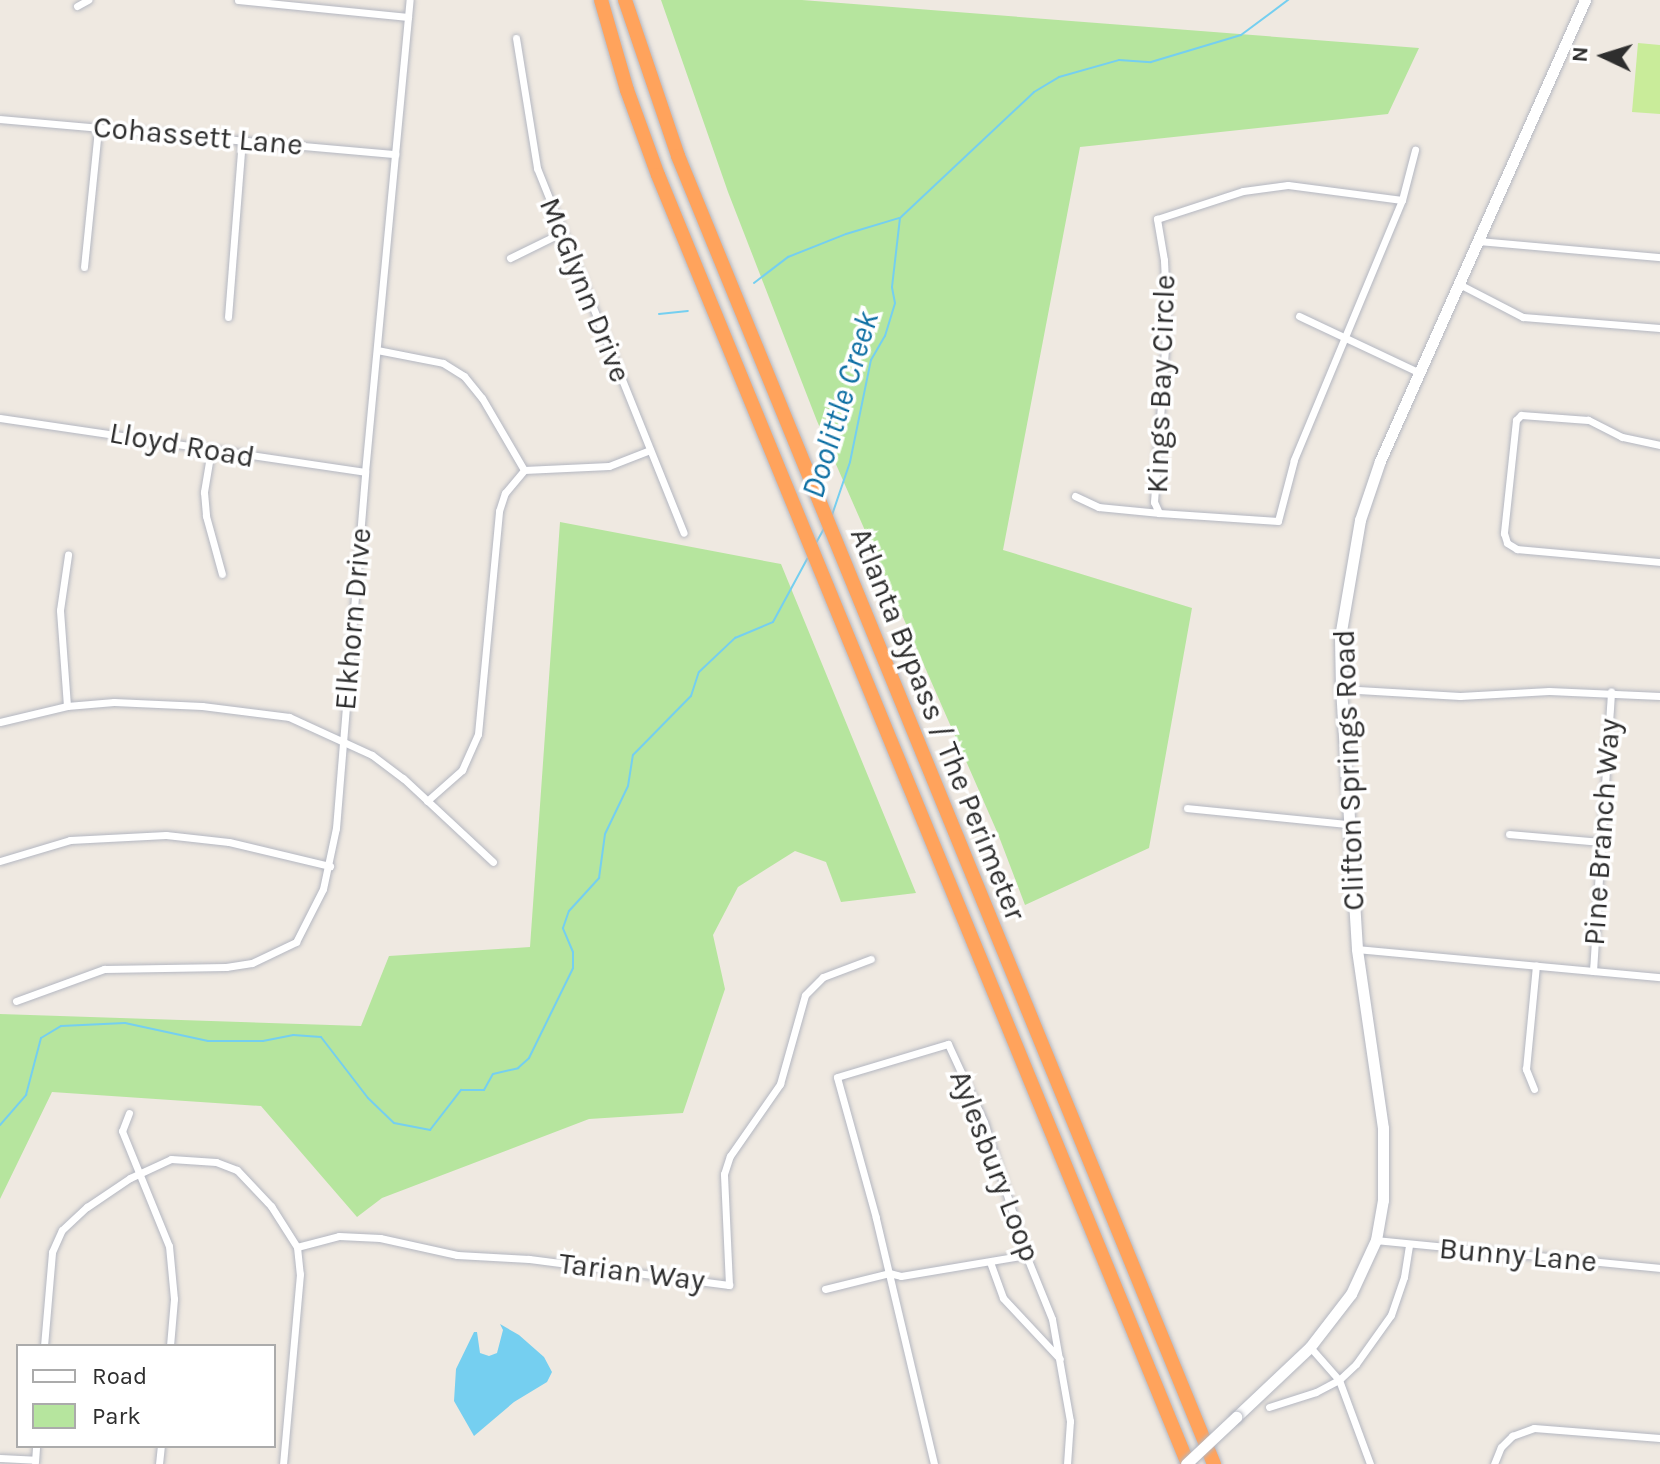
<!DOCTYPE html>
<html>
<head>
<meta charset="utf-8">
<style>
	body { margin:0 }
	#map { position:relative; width:1660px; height:1464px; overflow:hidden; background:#efe9e1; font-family:Karla,sans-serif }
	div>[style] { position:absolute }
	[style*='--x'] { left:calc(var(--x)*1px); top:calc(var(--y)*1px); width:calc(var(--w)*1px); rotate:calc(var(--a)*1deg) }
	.green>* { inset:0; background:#b6e59e }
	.pitch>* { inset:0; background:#c9ec9a }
	.water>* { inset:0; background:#75cff0 }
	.stream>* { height:2px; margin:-1px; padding:0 1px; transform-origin:1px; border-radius:1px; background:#75cff0 }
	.roads { filter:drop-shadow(0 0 2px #b4b7c1) drop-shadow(0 0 2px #b4b7c1) }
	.street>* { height:7px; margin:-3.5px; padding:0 3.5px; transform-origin:3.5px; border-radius:3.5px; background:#fff }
	.secondary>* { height:11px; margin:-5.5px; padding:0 5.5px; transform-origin:5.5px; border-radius:5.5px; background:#fff }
	.highway>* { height:14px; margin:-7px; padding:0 7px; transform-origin:7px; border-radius:7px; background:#ffa35c }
	.bridges { filter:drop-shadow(0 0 2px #b4b7c1) drop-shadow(0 0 2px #b4b7c1) }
	.secondary-bridge>* { height:11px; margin:-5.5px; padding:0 5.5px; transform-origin:5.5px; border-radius:5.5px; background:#fff }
	span { translate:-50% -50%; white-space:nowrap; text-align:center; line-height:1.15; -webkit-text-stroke:7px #fff; paint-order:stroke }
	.street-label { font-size:30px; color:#2e2e2e }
	.water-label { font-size:32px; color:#0d6fa3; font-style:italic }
	.legend { position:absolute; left:16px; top:1344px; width:260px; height:104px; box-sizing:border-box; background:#fff; border:2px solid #ababab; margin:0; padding:10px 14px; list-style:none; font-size:24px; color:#2e2e2e }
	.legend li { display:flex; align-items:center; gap:16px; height:40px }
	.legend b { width:40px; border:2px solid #ababab }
	.north { position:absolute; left:1564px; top:16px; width:80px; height:80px; -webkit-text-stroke:6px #fff; paint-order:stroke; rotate:274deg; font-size:22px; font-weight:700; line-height:32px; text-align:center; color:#2e2e2e }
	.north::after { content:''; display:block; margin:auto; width:28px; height:36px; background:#2e2e2e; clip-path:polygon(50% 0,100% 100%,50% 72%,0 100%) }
</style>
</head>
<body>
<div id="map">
	<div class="green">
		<i style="clip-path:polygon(661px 0,802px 0,1419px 48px,1388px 114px,1080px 147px,1003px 550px,1192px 608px,1149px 848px,1025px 905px,998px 834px,817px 421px,728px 192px)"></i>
		<i style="clip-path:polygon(560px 522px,781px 564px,916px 893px,841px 902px,826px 862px,795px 851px,738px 887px,713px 935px,725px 989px,683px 1113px,589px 1119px,382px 1198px,357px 1217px,261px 1106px,52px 1092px,0 1199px,0 1014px,361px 1026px,389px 956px,530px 947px)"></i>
	</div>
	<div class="pitch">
		<i style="clip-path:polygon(1638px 43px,1660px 45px,1660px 114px,1632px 112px)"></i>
	</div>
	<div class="water">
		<i style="clip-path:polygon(500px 1324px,519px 1335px,544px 1357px,552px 1372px,547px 1382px,514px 1402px,474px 1436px,454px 1401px,456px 1369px,474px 1332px,477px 1332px,480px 1353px,489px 1356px,497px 1353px,503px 1330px)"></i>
	</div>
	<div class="stream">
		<i style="--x:754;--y:283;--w:43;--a:-37.4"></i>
		<i style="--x:788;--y:257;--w:62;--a:-21.6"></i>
		<i style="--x:846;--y:234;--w:55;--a:-16.8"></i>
		<i style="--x:659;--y:314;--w:29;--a:-6"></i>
		<i style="--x:832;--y:515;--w:56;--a:-71.2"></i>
		<i style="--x:850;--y:462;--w:104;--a:-78.4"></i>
		<i style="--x:871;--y:360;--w:28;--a:-60"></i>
		<i style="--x:885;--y:336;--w:34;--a:-73"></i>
		<i style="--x:895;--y:303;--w:16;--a:-101"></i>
		<i style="--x:892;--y:287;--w:69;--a:-83.4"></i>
		<i style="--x:900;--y:218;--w:184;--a:-43.2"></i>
		<i style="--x:1034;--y:92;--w:29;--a:-31"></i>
		<i style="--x:1059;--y:77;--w:62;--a:-15.8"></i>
		<i style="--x:1119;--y:60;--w:32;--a:4"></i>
		<i style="--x:1151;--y:62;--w:94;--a:-16.7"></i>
		<i style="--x:1241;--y:35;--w:59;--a:-36.7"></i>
		<i style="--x:816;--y:543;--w:18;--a:-61"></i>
		<i style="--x:0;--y:1125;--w:40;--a:-49"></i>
		<i style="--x:26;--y:1095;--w:59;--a:-75.3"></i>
		<i style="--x:41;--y:1038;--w:23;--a:-31"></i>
		<i style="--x:61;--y:1026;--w:64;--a:-2.7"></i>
		<i style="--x:125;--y:1023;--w:85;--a:12.2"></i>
		<i style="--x:208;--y:1041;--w:55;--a:0"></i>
		<i style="--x:263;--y:1041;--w:31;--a:-11"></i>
		<i style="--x:293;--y:1035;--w:28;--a:4"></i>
		<i style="--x:321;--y:1037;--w:77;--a:52.4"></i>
		<i style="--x:368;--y:1098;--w:36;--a:44"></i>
		<i style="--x:394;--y:1123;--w:37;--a:11"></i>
		<i style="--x:430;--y:1130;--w:51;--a:-52.2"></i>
		<i style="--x:461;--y:1090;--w:23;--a:0"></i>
		<i style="--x:484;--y:1090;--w:18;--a:-61"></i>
		<i style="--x:493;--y:1074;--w:26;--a:-13"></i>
		<i style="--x:518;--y:1068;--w:15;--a:-42"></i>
		<i style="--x:529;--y:1058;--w:100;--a:-63.9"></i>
		<i style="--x:573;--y:968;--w:16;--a:-90"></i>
		<i style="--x:573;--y:952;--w:26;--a:-113"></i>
		<i style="--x:563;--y:928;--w:18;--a:-71"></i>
		<i style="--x:569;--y:911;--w:45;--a:-47.7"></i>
		<i style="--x:599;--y:878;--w:44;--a:-82.2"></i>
		<i style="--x:605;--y:834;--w:53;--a:-64.4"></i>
		<i style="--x:628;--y:786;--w:31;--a:-81"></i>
		<i style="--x:633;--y:755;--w:83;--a:-45.5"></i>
		<i style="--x:691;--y:696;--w:25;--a:-72"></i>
		<i style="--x:699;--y:672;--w:50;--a:-43.4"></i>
		<i style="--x:735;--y:638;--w:41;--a:-22.8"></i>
		<i style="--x:773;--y:622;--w:72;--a:-61.6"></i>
	</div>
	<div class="roads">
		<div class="street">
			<i style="--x:238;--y:0;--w:171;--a:5.7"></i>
			<i style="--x:77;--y:6;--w:13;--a:-29"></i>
			<i style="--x:516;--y:38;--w:132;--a:80.8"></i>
			<i style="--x:537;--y:168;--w:393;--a:68.1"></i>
			<i style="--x:0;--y:119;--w:397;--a:5.1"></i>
			<i style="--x:1288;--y:185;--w:115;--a:7.5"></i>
			<i style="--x:1402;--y:200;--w:282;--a:112.6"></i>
			<i style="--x:1294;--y:460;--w:63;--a:104.7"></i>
			<i style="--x:1278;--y:521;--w:119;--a:-176.2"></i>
			<i style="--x:1159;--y:513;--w:12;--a:-114"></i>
			<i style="--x:1154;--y:502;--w:180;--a:-85.9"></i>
			<i style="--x:1167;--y:322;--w:62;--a:-92.8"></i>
			<i style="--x:1164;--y:260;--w:42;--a:-99.7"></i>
			<i style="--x:1157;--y:219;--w:90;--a:-18"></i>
			<i style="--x:1243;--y:191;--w:45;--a:-7.6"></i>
			<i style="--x:1402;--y:200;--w:52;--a:-75.4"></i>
			<i style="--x:1479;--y:241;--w:182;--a:5.1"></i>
			<i style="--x:510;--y:258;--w:57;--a:-26.1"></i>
			<i style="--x:84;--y:267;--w:140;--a:-84.2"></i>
			<i style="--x:1459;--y:284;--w:72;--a:27.3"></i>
			<i style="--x:1523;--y:317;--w:137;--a:4.6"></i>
			<i style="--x:1299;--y:316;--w:134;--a:25.2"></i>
			<i style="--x:228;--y:317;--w:178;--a:-85.5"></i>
			<i style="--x:377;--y:350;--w:67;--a:11.1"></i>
			<i style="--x:443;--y:363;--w:25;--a:32"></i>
			<i style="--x:464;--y:376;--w:28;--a:51"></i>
			<i style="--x:482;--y:398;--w:83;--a:59.7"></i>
			<i style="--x:0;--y:418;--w:369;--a:8.4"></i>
			<i style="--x:1660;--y:445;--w:39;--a:-168"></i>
			<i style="--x:1622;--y:437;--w:38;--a:-153"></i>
			<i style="--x:1588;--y:420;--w:67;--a:-175.7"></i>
			<i style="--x:1521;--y:415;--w:7;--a:135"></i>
			<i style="--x:1516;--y:420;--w:114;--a:96.1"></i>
			<i style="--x:1504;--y:533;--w:10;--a:73"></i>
			<i style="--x:1507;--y:543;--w:12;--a:31"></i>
			<i style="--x:1517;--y:549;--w:144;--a:5.2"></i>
			<i style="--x:211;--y:450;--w:43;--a:99.5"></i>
			<i style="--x:204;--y:492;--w:24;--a:85"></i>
			<i style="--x:206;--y:516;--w:60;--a:74.6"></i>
			<i style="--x:1075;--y:496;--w:26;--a:25"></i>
			<i style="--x:1099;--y:507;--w:60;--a:5.7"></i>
			<i style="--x:1341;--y:689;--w:119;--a:3.4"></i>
			<i style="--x:1460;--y:696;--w:89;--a:-3.2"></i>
			<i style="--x:1549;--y:691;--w:111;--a:2.6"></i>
			<i style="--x:67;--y:706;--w:96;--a:-94.2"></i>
			<i style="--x:60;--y:610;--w:56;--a:-81.7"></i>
			<i style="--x:0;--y:722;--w:69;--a:-13.4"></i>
			<i style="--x:67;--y:706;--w:47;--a:-4.9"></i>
			<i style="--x:114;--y:702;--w:88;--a:2.6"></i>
			<i style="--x:202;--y:706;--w:88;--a:7.2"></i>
			<i style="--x:289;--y:717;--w:91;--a:24.6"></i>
			<i style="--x:372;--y:755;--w:39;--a:37"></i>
			<i style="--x:403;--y:778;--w:123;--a:43"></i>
			<i style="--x:427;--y:801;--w:47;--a:-41.5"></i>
			<i style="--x:462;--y:770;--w:39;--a:-66"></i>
			<i style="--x:478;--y:734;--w:224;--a:-84.6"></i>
			<i style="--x:499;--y:511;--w:19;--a:-72"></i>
			<i style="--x:505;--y:493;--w:30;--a:-50"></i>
			<i style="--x:524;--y:470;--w:85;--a:-2.7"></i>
			<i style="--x:609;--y:466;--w:44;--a:-21.3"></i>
			<i style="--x:1187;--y:808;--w:162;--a:5.7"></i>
			<i style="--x:1509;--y:834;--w:92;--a:5"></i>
			<i style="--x:0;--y:861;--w:73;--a:-16.7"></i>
			<i style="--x:70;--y:840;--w:96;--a:-3"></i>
			<i style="--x:166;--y:835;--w:63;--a:6.3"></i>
			<i style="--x:229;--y:842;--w:104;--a:13.4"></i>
			<i style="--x:1357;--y:949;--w:304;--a:5.3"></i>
			<i style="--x:1593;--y:971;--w:280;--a:-86.3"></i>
			<i style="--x:16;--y:1001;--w:94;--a:-20"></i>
			<i style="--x:104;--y:969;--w:122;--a:-0.9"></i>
			<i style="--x:226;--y:967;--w:26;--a:-9"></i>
			<i style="--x:252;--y:963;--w:49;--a:-25.5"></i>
			<i style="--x:296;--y:942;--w:59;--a:-63"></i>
			<i style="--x:323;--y:889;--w:62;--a:-78"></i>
			<i style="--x:336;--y:828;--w:357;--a:-85.3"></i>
			<i style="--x:365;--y:472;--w:474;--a:-84.6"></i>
			<i style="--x:1534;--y:1089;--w:22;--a:-112"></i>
			<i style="--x:1526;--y:1069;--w:104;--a:-84.5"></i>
			<i style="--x:129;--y:1113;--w:19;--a:111"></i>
			<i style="--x:122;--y:1131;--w:124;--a:67.8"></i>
			<i style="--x:169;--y:1246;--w:53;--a:84.6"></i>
			<i style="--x:174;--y:1299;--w:47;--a:94.9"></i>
			<i style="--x:1376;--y:1240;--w:285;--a:5.6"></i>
			<i style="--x:297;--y:1247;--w:43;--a:-14.7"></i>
			<i style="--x:339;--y:1236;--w:41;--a:2.8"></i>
			<i style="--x:380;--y:1238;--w:79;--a:12.4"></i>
			<i style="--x:457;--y:1255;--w:72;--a:3.2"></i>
			<i style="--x:529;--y:1259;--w:202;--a:7.4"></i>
			<i style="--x:729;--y:1285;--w:111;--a:-92.6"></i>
			<i style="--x:724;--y:1174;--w:19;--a:-72"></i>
			<i style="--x:730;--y:1156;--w:88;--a:-55.2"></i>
			<i style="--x:780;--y:1084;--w:92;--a:-74.3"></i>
			<i style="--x:805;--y:995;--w:25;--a:-45"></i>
			<i style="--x:823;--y:977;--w:51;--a:-20.6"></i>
			<i style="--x:990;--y:1262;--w:38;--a:70"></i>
			<i style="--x:1003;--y:1298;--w:83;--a:46.9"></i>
			<i style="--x:825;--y:1289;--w:66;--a:-14"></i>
			<i style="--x:889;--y:1273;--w:12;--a:14"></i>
			<i style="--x:901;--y:1276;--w:127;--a:-9.5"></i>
			<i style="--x:44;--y:1346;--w:94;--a:-85.1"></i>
			<i style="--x:52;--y:1252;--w:24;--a:-66"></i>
			<i style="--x:62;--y:1230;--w:34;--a:-43"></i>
			<i style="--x:87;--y:1207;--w:52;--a:-34"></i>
			<i style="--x:130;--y:1178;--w:45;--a:-24.9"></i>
			<i style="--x:171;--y:1159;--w:45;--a:3.8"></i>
			<i style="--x:216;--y:1162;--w:22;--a:21"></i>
			<i style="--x:237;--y:1170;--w:50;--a:46.6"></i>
			<i style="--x:271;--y:1206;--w:49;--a:57.6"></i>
			<i style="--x:297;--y:1247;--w:27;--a:84"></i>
			<i style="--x:300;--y:1274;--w:191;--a:95.1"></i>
			<i style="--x:1310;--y:1347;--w:44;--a:48.7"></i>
			<i style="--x:1339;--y:1380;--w:90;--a:69.7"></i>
			<i style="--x:1269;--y:1407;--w:49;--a:-17.7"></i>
			<i style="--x:1316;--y:1392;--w:26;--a:-28"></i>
			<i style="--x:1339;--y:1380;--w:23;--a:-43"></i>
			<i style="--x:1356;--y:1364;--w:60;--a:-54.5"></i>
			<i style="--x:1391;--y:1315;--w:40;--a:-71.1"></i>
			<i style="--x:1404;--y:1277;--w:32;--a:-81"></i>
			<i style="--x:0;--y:1458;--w:35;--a:3"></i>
			<i style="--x:35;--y:1462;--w:16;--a:-86"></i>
			<i style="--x:159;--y:1464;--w:18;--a:-84"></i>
			<i style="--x:934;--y:1464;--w:253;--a:-103.3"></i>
			<i style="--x:876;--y:1218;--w:146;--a:-105.5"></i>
			<i style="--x:837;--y:1077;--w:116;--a:-16.6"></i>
			<i style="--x:948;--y:1044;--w:86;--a:65.2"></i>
			<i style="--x:984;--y:1122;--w:139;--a:72.5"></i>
			<i style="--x:1026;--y:1255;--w:69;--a:67.9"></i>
			<i style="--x:1052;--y:1319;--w:104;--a:80"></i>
			<i style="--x:1070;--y:1421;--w:43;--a:94"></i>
			<i style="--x:1494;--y:1464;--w:18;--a:-68"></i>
			<i style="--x:1501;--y:1447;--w:16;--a:-45"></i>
			<i style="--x:1512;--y:1436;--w:23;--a:-20"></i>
			<i style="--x:1534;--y:1428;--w:126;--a:4.5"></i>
		</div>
		<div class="secondary">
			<i style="--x:1236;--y:1417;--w:102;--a:-43.4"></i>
			<i style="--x:1310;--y:1347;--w:67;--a:-52.3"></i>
			<i style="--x:1351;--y:1294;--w:60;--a:-65.2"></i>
			<i style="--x:1376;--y:1240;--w:41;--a:-80.1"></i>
			<i style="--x:1383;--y:1200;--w:72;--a:-90"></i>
			<i style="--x:1383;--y:1128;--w:181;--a:-98.3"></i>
			<i style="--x:1357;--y:949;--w:260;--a:-93.5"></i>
			<i style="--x:1341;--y:689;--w:52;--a:-91.1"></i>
			<i style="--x:1340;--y:637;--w:119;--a:-80.3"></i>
			<i style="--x:1360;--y:520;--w:62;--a:-71.3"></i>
			<i style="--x:1380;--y:461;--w:505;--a:-66.03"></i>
		</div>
		<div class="highway">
			<i style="--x:601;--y:0;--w:94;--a:73.9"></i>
			<i style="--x:627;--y:90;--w:90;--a:70"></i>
			<i style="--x:658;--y:175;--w:1394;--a:67.65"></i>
			<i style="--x:625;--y:0;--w:165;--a:71.2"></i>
			<i style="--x:678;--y:156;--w:1414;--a:67.72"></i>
		</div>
	</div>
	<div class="bridges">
		<div class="secondary-bridge">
			<i style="--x:1186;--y:1464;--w:69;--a:-43.2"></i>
		</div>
	</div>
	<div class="street-label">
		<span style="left:198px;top:136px;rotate:5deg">Cohassett Lane</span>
		<span style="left:585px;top:290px;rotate:68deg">McGlynn Drive</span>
		<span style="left:1161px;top:384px;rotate:-88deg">Kings Bay Circle</span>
		<span style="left:182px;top:445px;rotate:10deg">Lloyd Road</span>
		<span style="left:353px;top:619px;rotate:-85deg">Elkhorn Drive</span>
		<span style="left:938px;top:724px;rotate:68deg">Atlanta Bypass / The Perimeter</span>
		<span style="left:1349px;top:770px;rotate:-92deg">Clifton Springs Road</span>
		<span style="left:1602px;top:832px;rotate:-86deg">Pine Branch Way</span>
		<span style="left:995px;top:1166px;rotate:69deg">Aylesbury Loop</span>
		<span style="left:1518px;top:1255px;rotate:5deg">Bunny Lane</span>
		<span style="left:632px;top:1272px;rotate:7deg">Tarian Way</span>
	</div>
	<div class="water-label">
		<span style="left:841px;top:405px;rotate:-73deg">Doolittle Creek</span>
	</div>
	<ul class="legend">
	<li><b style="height:10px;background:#fff"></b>Road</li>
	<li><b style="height:22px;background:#b6e59e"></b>Park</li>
	</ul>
	<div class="north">N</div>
</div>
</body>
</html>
